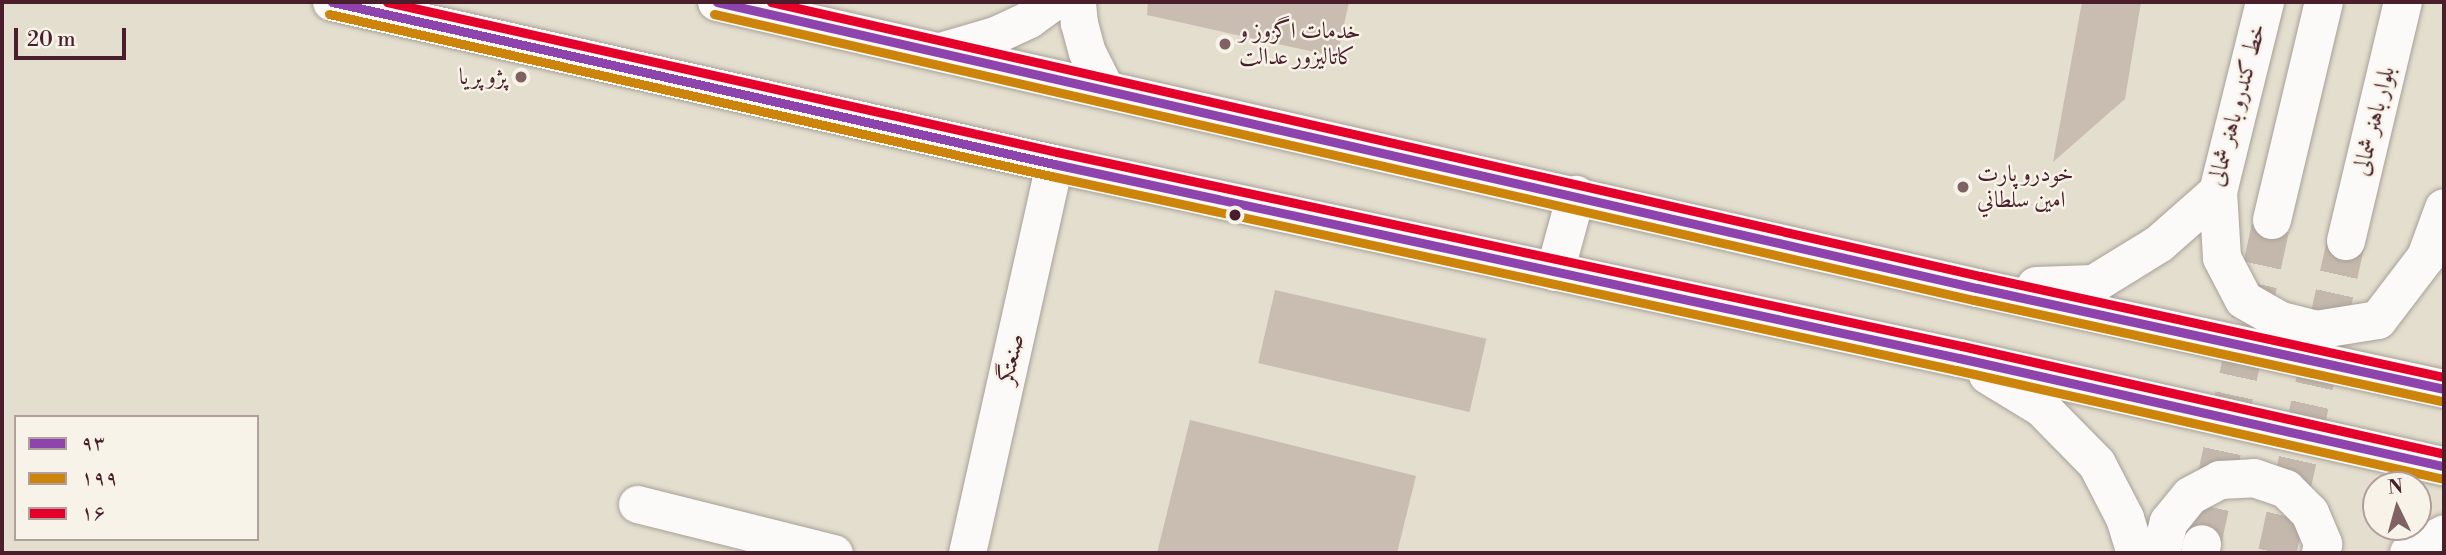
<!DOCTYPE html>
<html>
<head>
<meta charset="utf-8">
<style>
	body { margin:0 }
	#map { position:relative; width:2446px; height:555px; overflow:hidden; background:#e3dece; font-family:"Libre Bodoni",Amiri,serif }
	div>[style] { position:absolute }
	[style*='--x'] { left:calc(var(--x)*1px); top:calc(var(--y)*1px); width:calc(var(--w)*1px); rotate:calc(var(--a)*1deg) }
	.building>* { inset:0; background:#c9bdb1; transform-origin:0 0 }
	.major-tunnel>* { height:38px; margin-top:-19px; transform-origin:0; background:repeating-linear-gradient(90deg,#c4b8ad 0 38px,transparent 0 57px) }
	.roads { filter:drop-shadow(0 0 2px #a8a098) drop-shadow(0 0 2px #a8a098) }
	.minor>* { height:37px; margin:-18.5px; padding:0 18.5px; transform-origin:18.5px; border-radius:18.5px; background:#fbfaf8 }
	.major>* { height:38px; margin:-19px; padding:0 19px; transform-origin:19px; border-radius:19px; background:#fbfaf8 }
	.bus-1>* { height:9px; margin:-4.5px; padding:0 4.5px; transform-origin:4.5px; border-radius:4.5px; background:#8e44ad }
	.bus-2>* { height:9px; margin:-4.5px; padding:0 4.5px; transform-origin:4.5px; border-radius:4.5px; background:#cc840b }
	.bus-3>* { height:9px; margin:-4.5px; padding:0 4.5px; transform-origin:4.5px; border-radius:4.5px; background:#e4002b }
	.dots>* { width:19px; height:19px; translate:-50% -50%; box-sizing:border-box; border:4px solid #f7f3e8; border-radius:50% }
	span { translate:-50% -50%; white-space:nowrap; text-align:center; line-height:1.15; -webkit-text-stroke:5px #f7f3e8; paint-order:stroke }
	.poi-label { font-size:23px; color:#4a1f2b }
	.left { translate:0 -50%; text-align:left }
	.right { translate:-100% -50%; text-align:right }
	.street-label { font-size:23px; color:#4a1f2b }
	.frame { position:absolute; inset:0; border:4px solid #4a1f2b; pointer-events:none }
	.legend { position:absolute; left:14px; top:415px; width:245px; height:126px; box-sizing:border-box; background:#f7f3e8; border:2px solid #b29e9c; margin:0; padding:9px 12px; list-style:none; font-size:21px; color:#4a1f2b }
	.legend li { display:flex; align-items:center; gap:14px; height:35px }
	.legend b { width:35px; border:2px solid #b29e9c }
	.north { position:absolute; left:2362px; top:471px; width:70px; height:70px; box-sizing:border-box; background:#f7f3e8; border:2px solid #b29e9c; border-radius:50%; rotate:355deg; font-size:19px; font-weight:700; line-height:28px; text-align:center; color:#4a1f2b }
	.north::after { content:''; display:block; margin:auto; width:24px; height:32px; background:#806264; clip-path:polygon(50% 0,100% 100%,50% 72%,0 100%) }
	.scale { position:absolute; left:14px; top:28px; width:112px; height:32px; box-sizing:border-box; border:4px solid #4a1f2b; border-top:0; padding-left:9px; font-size:21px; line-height:24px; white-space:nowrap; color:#4a1f2b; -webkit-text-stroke:5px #f7f3e8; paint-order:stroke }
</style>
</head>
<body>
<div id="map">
	<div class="building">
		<i style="clip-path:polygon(1148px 2px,1349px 2px,1337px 57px,1147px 15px)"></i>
		<i style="clip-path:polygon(2082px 2px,2141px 2px,2125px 99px,2053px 162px)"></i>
		<i style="left:1275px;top:290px;width:217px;height:75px;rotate:13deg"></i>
		<i style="clip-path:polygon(1190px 420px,1416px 476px,1397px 553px,1157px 553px)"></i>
	</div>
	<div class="major-tunnel">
		<i style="--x:2202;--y:544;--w:331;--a:-77.8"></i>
		<i style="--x:2277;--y:553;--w:320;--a:-77.5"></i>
	</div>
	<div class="roads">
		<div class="minor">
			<i style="--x:1077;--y:2;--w:21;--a:85"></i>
			<i style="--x:1079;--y:23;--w:30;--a:75"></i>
			<i style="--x:1087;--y:52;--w:40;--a:63.4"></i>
			<i style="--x:940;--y:51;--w:57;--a:-16.2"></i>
			<i style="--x:995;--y:35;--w:38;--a:-25"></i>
			<i style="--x:1029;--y:19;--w:29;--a:-36"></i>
			<i style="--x:637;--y:504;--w:203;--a:14"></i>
			<i style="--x:967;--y:553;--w:399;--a:-77.4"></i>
		</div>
		<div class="major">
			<i style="--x:332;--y:2;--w:740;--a:12.65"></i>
			<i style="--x:1054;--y:164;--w:926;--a:12.1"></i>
			<i style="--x:1959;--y:358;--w:497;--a:12.6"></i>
			<i style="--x:717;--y:2;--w:1292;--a:12.79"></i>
			<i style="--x:1977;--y:288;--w:478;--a:12.2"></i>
			<i style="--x:2218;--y:192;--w:66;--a:86.5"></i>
			<i style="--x:2222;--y:258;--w:47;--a:62.4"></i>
			<i style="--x:2244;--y:300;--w:43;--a:29.6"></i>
			<i style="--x:2281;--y:321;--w:36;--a:14"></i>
			<i style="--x:2316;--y:330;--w:63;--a:-9.2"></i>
			<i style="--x:2378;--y:320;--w:79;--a:-52.7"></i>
			<i style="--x:2426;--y:257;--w:52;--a:-69.8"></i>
			<i style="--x:2272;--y:220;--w:224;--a:-76.6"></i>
			<i style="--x:2346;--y:241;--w:246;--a:-76.6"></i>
			<i style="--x:1555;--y:272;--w:80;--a:-74.7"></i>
			<i style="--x:2036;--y:286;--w:58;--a:-2"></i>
			<i style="--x:2094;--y:284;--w:76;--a:-31.6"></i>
			<i style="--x:2159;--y:244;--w:79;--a:-41.4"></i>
			<i style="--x:2218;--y:192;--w:196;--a:-76.1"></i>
			<i style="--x:1988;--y:375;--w:63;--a:31.4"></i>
			<i style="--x:2042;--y:408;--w:78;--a:45.5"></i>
			<i style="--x:2097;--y:464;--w:61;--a:62.6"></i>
			<i style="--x:2125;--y:518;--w:37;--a:73"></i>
			<i style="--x:2161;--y:553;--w:32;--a:-76"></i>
			<i style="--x:2169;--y:522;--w:33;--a:-51"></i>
			<i style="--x:2190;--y:496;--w:34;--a:-28"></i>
			<i style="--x:2220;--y:480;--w:34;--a:-3"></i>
			<i style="--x:2254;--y:478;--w:34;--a:19"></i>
			<i style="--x:2286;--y:489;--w:34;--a:45"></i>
			<i style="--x:2310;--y:513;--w:34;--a:67"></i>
			<i style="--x:2323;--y:544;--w:9;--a:103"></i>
			<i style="--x:2200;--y:553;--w:9;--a:-77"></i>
			<i style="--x:2409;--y:553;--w:40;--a:-28"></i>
		</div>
	</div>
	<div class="bus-1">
		<i style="--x:332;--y:2;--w:740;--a:12.65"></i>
		<i style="--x:1054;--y:164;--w:926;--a:12.1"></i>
		<i style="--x:1959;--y:358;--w:497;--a:12.6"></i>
		<i style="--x:717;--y:2;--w:1292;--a:12.79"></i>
		<i style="--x:1977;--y:288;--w:478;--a:12.2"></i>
	</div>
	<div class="bus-2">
		<i style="--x:329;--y:14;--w:740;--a:12.65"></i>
		<i style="--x:1051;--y:176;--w:926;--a:12.1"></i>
		<i style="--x:1956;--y:370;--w:497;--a:12.6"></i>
		<i style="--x:714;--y:14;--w:1292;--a:12.79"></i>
		<i style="--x:1974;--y:300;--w:478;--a:12.2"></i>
	</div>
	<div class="bus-3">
		<i style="--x:387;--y:2;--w:687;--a:12.62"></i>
		<i style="--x:1057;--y:152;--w:926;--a:12.1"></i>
		<i style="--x:1962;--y:346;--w:494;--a:12.6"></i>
		<i style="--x:771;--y:2;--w:1240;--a:12.77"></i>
		<i style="--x:1980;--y:276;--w:475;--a:12.3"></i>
	</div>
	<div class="dots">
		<i style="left:1225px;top:44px;background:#806264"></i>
		<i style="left:521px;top:77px;background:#806264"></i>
		<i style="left:1963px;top:187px;background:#806264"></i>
		<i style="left:1235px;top:215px;background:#4a1f2b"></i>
	</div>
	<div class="poi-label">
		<span class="left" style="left:1239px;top:44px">خدمات اگزوز و<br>کاتالیزور عدالت</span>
		<span class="right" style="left:507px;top:77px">پژو پریا</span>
		<span class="left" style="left:1977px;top:187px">خودرو پارت<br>امين سلطاني</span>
	</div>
	<div class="street-label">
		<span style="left:2237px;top:105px;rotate:-75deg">خط کندرو باهنر شمالی</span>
		<span style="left:2374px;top:121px;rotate:-76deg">بلوار باهنر شمالی</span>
		<span style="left:1011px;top:359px;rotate:-77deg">صنعتگر</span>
	</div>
	<div class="frame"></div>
	<ul class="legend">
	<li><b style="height:9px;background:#8e44ad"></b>۹۳</li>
	<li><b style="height:9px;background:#cc840b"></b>۱۹۹</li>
	<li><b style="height:9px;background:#e4002b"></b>۱۶</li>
	</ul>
	<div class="north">N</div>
	<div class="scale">20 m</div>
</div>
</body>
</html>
